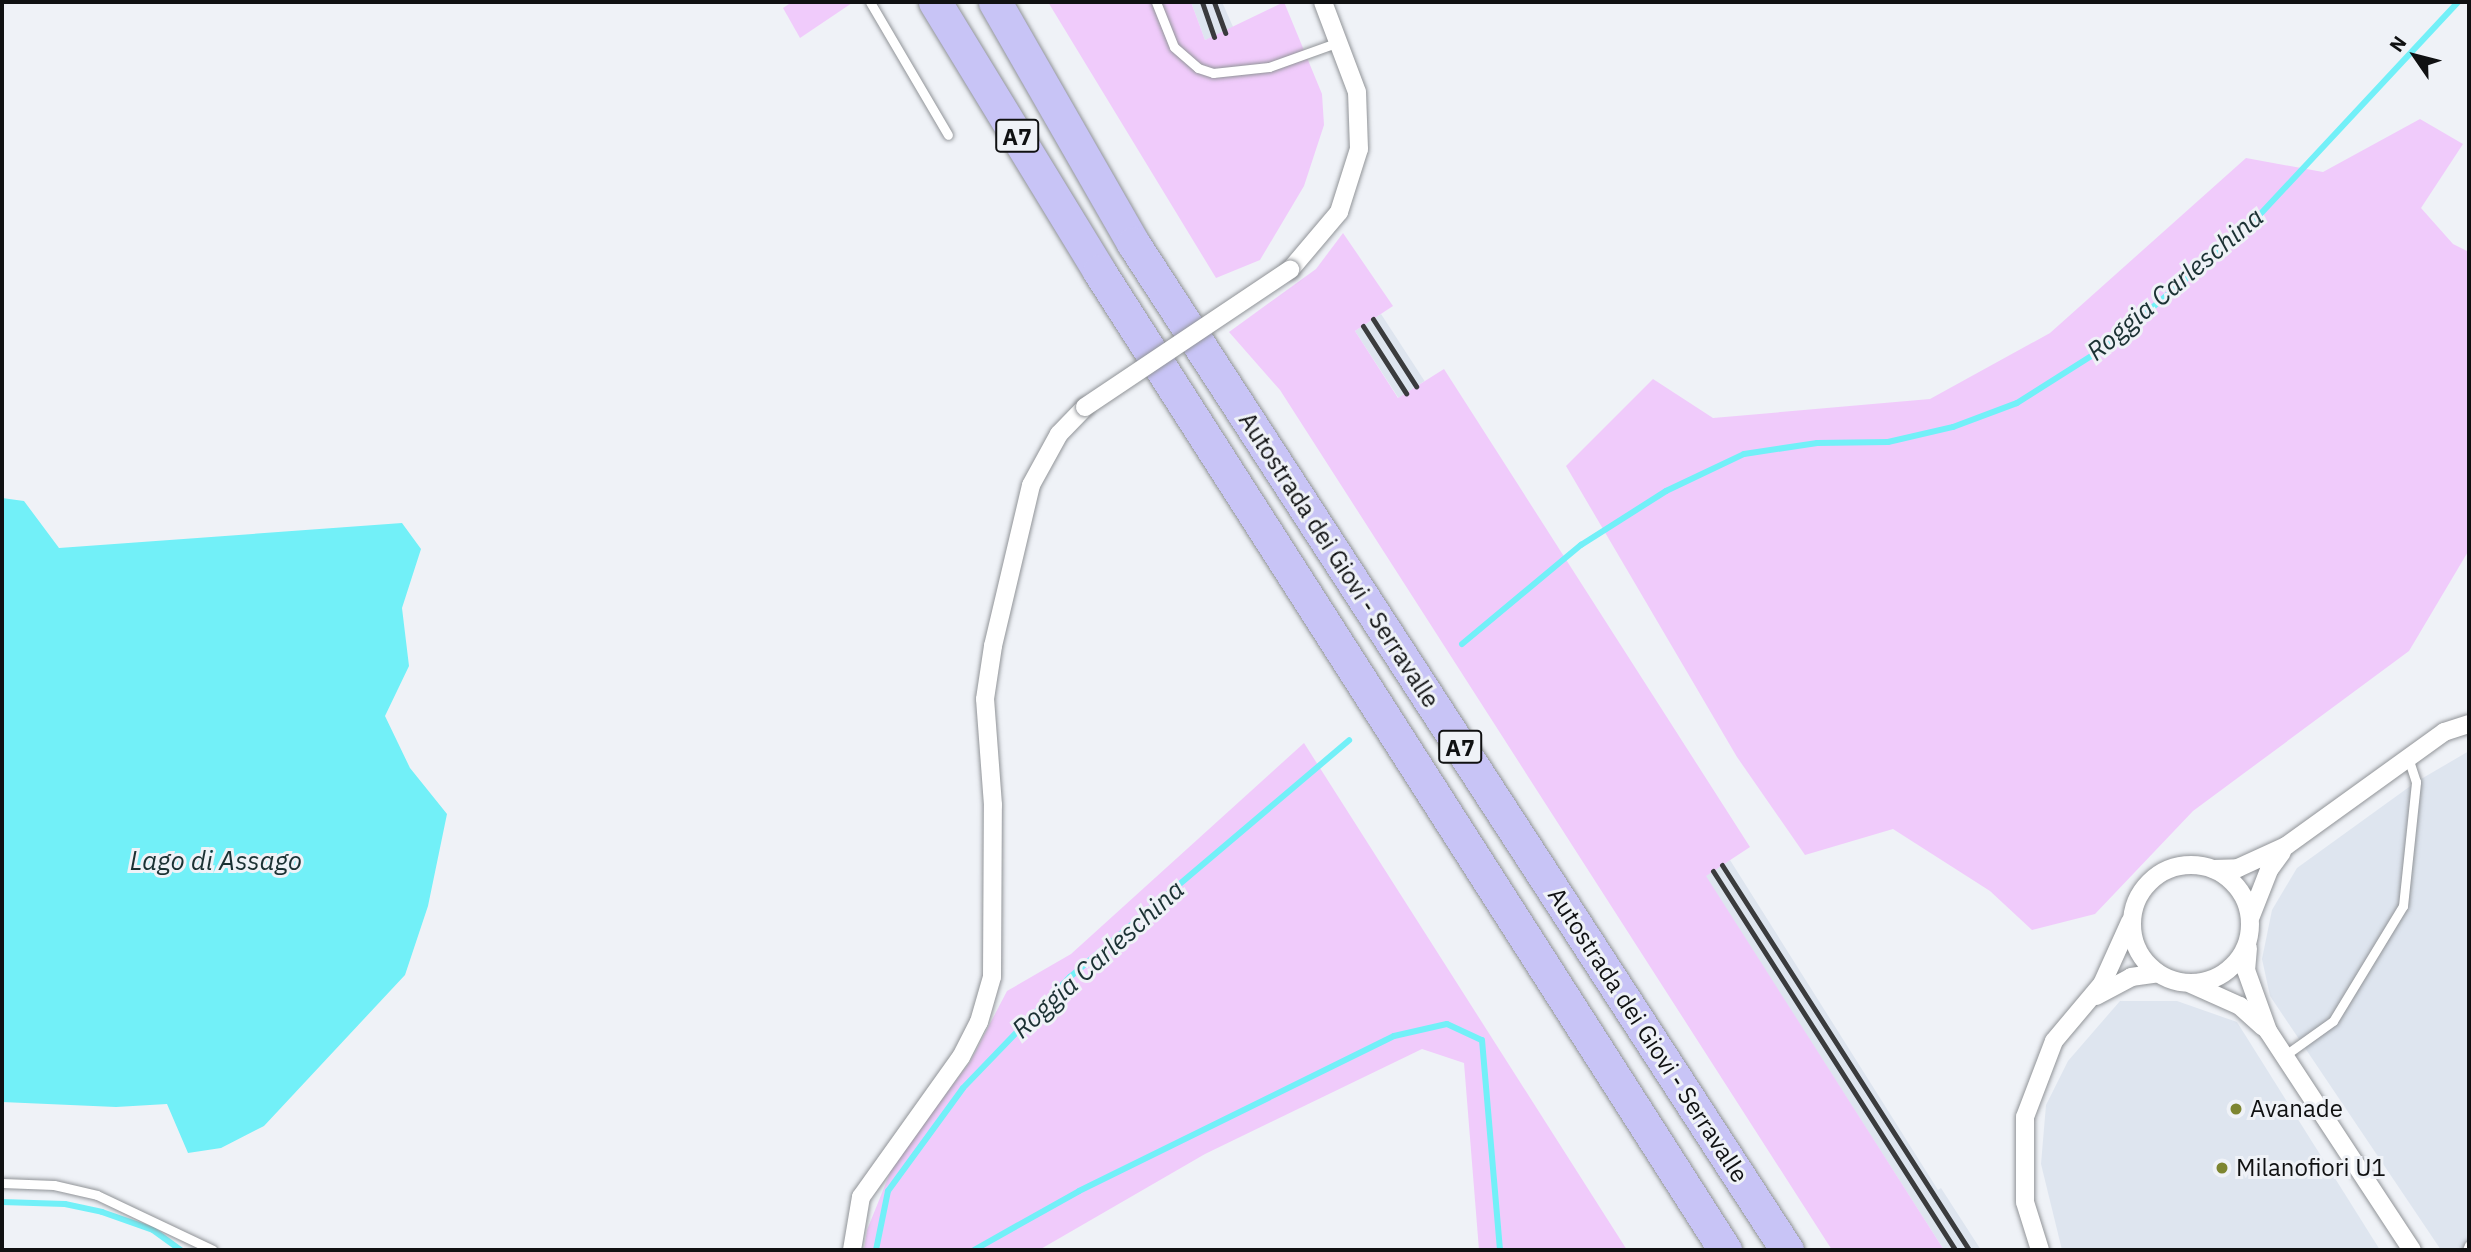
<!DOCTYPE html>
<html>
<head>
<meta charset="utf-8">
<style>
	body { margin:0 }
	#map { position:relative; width:2471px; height:1252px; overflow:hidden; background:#eff2f7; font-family:"IBM Plex Sans",sans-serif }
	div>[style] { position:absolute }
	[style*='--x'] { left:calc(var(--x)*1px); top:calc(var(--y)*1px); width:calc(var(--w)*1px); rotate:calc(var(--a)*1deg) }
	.built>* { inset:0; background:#dee5ef; transform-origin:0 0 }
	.green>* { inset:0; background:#f0cbfb }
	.water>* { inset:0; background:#72f0f8 }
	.stream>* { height:6px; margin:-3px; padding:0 3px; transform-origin:3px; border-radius:3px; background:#72f0f8 }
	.roads { filter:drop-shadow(0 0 2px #919498) drop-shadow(0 0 2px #919498) }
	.lane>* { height:9px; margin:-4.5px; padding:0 4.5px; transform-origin:4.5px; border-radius:4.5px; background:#fff }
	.street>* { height:18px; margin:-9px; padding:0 9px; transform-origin:9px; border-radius:9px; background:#fff }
	.street>.ring { margin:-9px; padding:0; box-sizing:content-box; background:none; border:18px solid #fff; border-radius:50% }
	.highway>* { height:33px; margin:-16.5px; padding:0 16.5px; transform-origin:16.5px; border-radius:16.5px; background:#c8c4f6 }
	.rail>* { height:5px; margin:-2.5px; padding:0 2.5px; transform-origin:2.5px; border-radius:2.5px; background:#3a3b3d }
	.bridges { filter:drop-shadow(0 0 2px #919498) drop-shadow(0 0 2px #919498) }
	.street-bridge>* { height:18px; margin:-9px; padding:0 9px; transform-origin:9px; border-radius:9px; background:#fff }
	.dots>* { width:19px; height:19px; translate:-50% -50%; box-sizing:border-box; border:4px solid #eff2f7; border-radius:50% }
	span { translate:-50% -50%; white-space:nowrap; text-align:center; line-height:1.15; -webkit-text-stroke:6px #eff2f7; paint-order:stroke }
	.shield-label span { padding:2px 5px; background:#eff2f7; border:2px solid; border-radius:5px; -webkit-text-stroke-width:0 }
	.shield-label { font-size:23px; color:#101112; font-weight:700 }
	.street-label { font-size:24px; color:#101112 }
	.poi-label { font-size:24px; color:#101112 }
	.left { translate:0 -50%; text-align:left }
	.water-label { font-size:26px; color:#1b3133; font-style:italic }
	.frame { position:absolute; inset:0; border:4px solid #101112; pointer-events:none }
	.north { position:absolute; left:2380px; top:21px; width:70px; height:70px; -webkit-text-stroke:5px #eff2f7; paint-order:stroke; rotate:305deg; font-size:19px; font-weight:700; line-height:28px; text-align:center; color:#101112 }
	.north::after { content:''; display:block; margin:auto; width:24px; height:32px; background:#101112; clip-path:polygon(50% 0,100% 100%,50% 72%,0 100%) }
</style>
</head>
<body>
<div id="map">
	<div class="built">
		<i style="clip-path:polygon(1191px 2px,1222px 2px,1234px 29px,1205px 40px)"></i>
		<i style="left:1381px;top:314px;width:80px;height:31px;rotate:57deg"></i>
		<i style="clip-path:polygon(2469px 751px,2469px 1250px,2441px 1250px,2270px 996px,2262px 959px,2272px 910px,2297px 868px,2416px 782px)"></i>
		<i style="clip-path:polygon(1730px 860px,1938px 1190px,1941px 1188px,1981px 1250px,1944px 1250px,1705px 876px)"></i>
		<i style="clip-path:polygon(2120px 1001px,2177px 1001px,2237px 1022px,2380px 1250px,2062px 1250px,2041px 1164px,2046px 1105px,2068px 1061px)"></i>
	</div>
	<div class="green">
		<i style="clip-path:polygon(792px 2px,851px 2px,852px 3px,800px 38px,783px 8px)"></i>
		<i style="clip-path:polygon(1048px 2px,1191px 2px,1205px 40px,1284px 2px,1322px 94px,1324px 125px,1304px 186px,1260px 260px,1216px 278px)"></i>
		<i style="clip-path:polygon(2420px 119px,2463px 144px,2421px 208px,2453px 244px,2469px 252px,2469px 550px,2409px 651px,2193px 811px,2095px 914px,2032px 930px,1990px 891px,1893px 829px,1805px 855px,1737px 757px,1566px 466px,1653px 379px,1713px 418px,1930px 399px,2050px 333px,2246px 158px,2323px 172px)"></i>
		<i style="clip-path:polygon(1343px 233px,1393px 306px,1355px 331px,1398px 398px,1444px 369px,1750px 847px,1706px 876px,1944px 1250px,1832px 1250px,1280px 390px,1229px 332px,1316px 269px)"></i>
		<i style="clip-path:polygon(1304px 743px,1627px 1250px,1479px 1250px,1464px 1063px,1422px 1049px,1205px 1154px,1039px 1250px,864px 1250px,867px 1230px,894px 1163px,970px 1062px,1007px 991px,1071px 954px)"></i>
	</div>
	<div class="water">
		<i style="clip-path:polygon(2px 498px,24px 501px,59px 548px,402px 523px,421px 549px,402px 608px,409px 666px,385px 716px,410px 768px,447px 814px,428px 906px,405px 975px,264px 1126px,221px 1148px,188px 1153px,167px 1104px,116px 1107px,2px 1102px)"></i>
	</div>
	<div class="stream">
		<i style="--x:1462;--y:644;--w:155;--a:-39.8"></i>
		<i style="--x:1581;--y:545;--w:101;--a:-32.4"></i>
		<i style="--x:1666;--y:491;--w:86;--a:-25.4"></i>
		<i style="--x:1744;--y:454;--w:74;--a:-8.6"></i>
		<i style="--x:1817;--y:443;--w:71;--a:-0.8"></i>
		<i style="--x:1888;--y:442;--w:67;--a:-13"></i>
		<i style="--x:1953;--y:427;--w:68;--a:-20.6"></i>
		<i style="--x:2017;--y:403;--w:107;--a:-32.3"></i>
		<i style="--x:2107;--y:346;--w:190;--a:-40.3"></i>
		<i style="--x:2252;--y:223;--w:302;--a:-47"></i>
		<i style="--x:2;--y:1202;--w:63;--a:1.8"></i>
		<i style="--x:65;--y:1204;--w:38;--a:12"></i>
		<i style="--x:102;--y:1212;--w:54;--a:19.4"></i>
		<i style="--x:153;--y:1230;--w:34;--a:36"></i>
		<i style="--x:876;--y:1250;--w:60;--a:-78.5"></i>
		<i style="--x:888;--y:1191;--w:127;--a:-53.9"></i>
		<i style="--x:963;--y:1088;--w:154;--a:-46.1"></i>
		<i style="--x:1070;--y:977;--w:366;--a:-40.3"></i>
		<i style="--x:974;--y:1250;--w:120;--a:-29.3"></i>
		<i style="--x:1079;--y:1191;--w:351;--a:-26.2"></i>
		<i style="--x:1394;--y:1036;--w:54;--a:-12.8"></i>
		<i style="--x:1447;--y:1024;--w:38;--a:25"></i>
		<i style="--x:1482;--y:1040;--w:211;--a:85.1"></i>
	</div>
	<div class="roads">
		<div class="lane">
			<i style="--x:870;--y:2;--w:154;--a:59.6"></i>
			<i style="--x:1156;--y:2;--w:48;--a:68.2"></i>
			<i style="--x:1174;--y:47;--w:32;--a:41"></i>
			<i style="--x:1198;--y:68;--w:16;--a:18"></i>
			<i style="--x:1213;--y:73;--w:56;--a:-6.1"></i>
			<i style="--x:1269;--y:67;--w:74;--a:-19.7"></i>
			<i style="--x:2284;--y:1056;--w:60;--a:-35.5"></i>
			<i style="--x:2333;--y:1021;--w:135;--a:-58.7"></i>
			<i style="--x:2403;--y:906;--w:125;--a:-84"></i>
			<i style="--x:2416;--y:782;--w:26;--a:-108"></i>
			<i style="--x:2;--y:1183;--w:52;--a:2.2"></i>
			<i style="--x:54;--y:1185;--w:44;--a:13.1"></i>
			<i style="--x:97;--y:1195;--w:128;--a:25.4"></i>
			<i style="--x:2467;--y:1250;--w:5;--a:-68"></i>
		</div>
		<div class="street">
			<i style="--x:1290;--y:270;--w:76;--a:-49.8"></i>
			<i style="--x:1339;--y:212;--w:66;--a:-72.4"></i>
			<i style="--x:1359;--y:149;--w:57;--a:-92"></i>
			<i style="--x:1357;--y:92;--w:96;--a:-110.7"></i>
			<i class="ring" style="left:2132px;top:865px;width:100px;height:100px"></i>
			<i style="--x:2213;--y:869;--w:25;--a:-2"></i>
			<i style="--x:2238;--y:868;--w:53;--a:-24.6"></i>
			<i style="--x:2286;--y:846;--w:195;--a:-35.8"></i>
			<i style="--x:2444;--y:732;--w:26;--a:-18"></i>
			<i style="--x:2251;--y:916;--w:49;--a:-68.6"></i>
			<i style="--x:2269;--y:870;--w:22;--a:-54"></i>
			<i style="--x:2248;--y:948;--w:22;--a:95"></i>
			<i style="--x:2246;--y:970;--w:65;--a:70.2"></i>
			<i style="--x:2268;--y:1031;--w:262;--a:56.7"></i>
			<i style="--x:2191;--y:984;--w:54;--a:24.2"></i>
			<i style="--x:2240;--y:1006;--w:31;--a:42"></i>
			<i style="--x:2096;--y:996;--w:40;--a:-28"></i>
			<i style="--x:2131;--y:977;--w:27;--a:-8"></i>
			<i style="--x:852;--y:1250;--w:54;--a:-80.4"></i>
			<i style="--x:861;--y:1197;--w:172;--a:-54.5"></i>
			<i style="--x:961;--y:1057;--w:39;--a:-63"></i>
			<i style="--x:979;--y:1022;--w:47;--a:-73.9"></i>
			<i style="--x:992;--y:977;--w:172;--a:-89.7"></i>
			<i style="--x:993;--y:805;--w:106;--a:-94.3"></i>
			<i style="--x:985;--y:699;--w:54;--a:-81.4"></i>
			<i style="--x:993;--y:646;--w:165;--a:-76.7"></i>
			<i style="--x:1031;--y:485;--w:58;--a:-61.2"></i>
			<i style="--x:1059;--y:434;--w:37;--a:-46"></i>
			<i style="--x:2040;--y:1250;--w:50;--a:-107.4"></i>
			<i style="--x:2025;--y:1202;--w:85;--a:-90"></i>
			<i style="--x:2025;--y:1117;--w:81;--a:-69.1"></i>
			<i style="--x:2054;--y:1041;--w:75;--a:-49.9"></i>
			<i style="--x:2102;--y:984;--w:68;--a:-65.7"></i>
		</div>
		<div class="highway">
			<i style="--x:935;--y:2;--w:315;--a:58.6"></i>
			<i style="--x:1099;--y:271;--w:1162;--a:57.4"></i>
			<i style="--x:995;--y:2;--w:278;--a:60.2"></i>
			<i style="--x:1133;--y:243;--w:1201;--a:57"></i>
		</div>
	</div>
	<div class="rail">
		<i style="--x:1202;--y:2;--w:37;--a:71"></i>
		<i style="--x:1214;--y:2;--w:33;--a:70"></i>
		<i style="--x:1373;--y:319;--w:80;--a:57.3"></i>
		<i style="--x:1363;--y:326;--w:80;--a:57.3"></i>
		<i style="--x:1722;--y:865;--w:457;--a:57.3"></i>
		<i style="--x:1713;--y:871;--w:450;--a:57.4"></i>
	</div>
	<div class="bridges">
		<div class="street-bridge">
			<i style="--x:1085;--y:407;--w:247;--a:-33.8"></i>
		</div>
	</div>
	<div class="dots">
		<i style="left:2236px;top:1109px;background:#7d8530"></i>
		<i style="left:2222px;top:1168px;background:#7d8530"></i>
	</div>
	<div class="shield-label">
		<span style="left:1017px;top:136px">A7</span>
		<span style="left:1460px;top:747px">A7</span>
	</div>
	<div class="street-label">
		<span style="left:1339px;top:560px;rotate:57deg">Autostrada dei Giovi - Serravalle</span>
		<span style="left:1648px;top:1035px;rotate:57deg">Autostrada dei Giovi - Serravalle</span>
	</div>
	<div class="poi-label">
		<span class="left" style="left:2250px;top:1109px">Avanade</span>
		<span class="left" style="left:2236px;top:1168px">Milanofiori U1</span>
	</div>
	<div class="water-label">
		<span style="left:2175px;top:284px;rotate:-40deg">Roggia Carleschina</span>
		<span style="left:216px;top:861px">Lago di Assago</span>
		<span style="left:1098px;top:959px;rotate:-42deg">Roggia Carleschina</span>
	</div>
	<div class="frame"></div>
	<div class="north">N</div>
</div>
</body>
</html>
